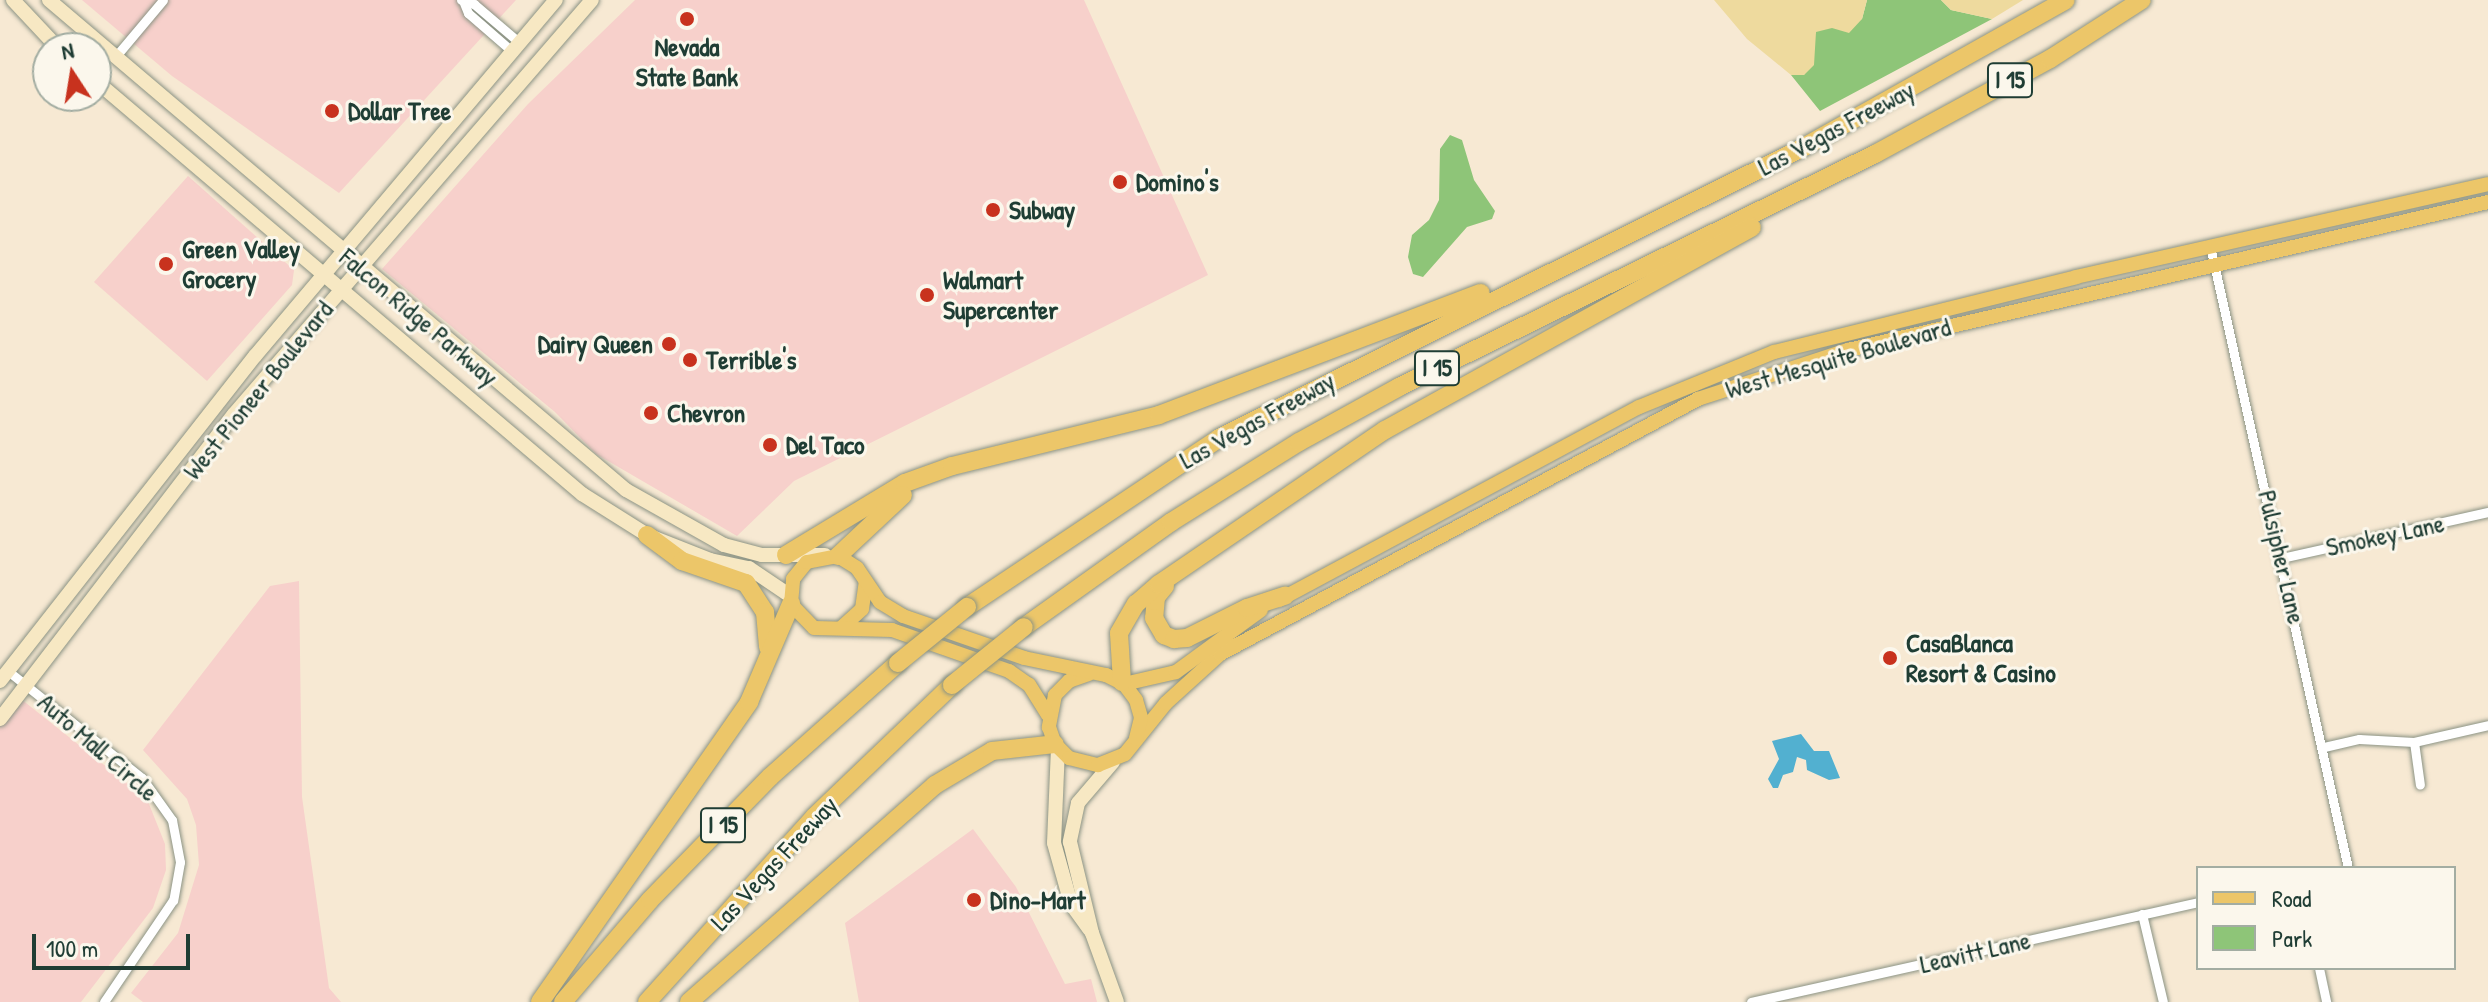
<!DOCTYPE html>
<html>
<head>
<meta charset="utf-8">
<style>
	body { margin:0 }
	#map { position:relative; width:2488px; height:1002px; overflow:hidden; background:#f7e9d3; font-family:"Patrick Hand",sans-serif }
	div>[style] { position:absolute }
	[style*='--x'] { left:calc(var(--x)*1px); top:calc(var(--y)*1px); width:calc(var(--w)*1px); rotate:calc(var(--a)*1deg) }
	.built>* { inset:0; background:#f7d0cb }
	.green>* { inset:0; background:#8ec578 }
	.sand>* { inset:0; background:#eeda9e }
	.water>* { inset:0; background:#52b0d0 }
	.roads { filter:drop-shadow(0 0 2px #8b9384) drop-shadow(0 0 2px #8b9384) }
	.minor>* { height:9px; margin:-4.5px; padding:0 4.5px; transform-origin:4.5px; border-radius:4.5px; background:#fff }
	.secondary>* { height:14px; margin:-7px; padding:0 7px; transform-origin:7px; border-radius:7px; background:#f7e8c3 }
	.primary>* { height:14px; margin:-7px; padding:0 7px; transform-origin:7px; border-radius:7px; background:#ecc669 }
	.motorway>* { height:18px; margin:-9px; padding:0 9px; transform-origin:9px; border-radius:9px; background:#ecc669 }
	.bridges { filter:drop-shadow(0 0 2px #8b9384) drop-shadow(0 0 2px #8b9384) }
	.motorway-bridge>* { height:18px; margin:-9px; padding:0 9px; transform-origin:9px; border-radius:9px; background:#ecc669 }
	.dots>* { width:22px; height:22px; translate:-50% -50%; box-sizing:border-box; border:4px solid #fbf7ec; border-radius:50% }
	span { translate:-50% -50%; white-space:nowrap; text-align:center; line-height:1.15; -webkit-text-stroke:6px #fbf7ec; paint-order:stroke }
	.shield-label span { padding:2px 6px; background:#fbf7ec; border:2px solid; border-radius:6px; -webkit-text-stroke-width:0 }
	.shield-label { font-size:24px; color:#1f3d34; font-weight:700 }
	.poi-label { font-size:26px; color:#1f3d34; font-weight:700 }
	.left { translate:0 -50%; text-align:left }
	.right { translate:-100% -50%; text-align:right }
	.street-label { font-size:26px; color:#1f3d34 }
	.legend { position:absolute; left:2196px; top:866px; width:260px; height:104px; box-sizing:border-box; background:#fbf7ec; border:2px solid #a3ada2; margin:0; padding:10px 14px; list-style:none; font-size:24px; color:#1f3d34 }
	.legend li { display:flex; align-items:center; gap:16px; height:40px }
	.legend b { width:40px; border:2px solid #a3ada2 }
	.north { position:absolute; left:32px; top:32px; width:80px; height:80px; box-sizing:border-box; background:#fbf7ec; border:2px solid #a3ada2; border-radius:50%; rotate:348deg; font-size:22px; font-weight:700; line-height:32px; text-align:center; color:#1f3d34 }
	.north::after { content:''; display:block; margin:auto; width:28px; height:36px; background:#c8321e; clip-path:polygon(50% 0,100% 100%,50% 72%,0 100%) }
	.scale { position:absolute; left:32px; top:934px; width:158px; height:36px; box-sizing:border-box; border:4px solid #1f3d34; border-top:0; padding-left:10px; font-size:24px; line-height:28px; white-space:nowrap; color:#1f3d34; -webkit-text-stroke:6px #fbf7ec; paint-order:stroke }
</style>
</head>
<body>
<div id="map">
	<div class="built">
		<i style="clip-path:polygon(82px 0,516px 0,339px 193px,172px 76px)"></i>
		<i style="clip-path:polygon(635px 0,1084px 0,1208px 275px,794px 481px,737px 536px,596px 454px,555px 412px,382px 269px,528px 104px)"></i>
		<i style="clip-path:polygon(188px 176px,294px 270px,292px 285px,207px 381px,94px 282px)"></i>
		<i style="clip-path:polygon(299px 581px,302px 797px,329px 988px,341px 1002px,143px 1002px,131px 993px,178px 933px,199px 865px,196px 825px,187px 799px,143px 750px,270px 586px)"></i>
		<i style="clip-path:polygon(21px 699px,147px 799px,165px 844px,166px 870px,153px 908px,81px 1002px,0 1002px,0 726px)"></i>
		<i style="clip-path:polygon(973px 829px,1016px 887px,1065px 984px,1091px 979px,1097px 1002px,859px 1002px,845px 923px)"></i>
	</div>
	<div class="green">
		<i style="clip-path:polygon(1867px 0,1941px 0,1951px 10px,1992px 19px,1820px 111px,1791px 75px,1804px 75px,1816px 31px,1862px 19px)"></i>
		<i style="clip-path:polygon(1450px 135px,1462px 140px,1474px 180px,1495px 211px,1492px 219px,1467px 227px,1423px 277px,1413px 274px,1408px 257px,1412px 235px,1429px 220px,1439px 200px,1440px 149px)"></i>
	</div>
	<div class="sand">
		<i style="clip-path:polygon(1714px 0,1867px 0,1862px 19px,1849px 33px,1832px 28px,1816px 32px,1814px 65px,1804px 75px,1791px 75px,1747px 39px)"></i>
		<i style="clip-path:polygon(1941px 0,2023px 0,1992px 19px,1951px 10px)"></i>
	</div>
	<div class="water">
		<i style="clip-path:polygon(1801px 734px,1814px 751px,1829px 751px,1840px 778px,1829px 780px,1807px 770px,1806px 760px,1797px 757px,1793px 772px,1783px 775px,1778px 788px,1773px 788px,1768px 779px,1779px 759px,1772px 741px)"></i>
	</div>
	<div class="roads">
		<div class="minor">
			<i style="--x:461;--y:0;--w:14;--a:17"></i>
			<i style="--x:474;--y:4;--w:60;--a:40.3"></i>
			<i style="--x:464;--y:3;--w:11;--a:68"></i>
			<i style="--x:468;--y:13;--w:60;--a:40.9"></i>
			<i style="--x:116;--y:56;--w:73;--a:-50"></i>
			<i style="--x:2210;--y:246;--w:637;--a:77.49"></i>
			<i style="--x:2282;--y:558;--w:211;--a:-12.6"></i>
			<i style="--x:8;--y:671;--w:171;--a:38.6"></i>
			<i style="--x:142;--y:778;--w:52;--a:54.5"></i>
			<i style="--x:172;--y:820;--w:43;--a:79.2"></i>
			<i style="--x:180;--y:862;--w:39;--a:100"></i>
			<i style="--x:173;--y:900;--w:123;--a:124.1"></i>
			<i style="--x:2414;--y:742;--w:43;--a:82.1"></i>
			<i style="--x:2324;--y:747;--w:36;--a:-13"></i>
			<i style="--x:2359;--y:739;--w:55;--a:3.1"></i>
			<i style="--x:2414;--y:742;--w:76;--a:-12.9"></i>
			<i style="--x:2142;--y:914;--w:90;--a:76.6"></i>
			<i style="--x:2319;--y:968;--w:35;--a:78"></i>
			<i style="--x:1751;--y:1002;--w:458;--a:-12.6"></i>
		</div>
		<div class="secondary">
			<i style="--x:13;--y:0;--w:66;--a:46.8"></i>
			<i style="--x:49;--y:0;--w:757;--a:40.34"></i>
			<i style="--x:626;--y:490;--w:112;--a:29.3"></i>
			<i style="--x:724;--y:545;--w:39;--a:15"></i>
			<i style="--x:762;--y:555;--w:63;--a:0"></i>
			<i style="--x:96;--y:81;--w:638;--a:40.36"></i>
			<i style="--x:582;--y:494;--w:77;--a:32.2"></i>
			<i style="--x:647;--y:535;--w:68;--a:21.6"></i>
			<i style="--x:710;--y:560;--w:40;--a:12"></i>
			<i style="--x:749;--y:568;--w:48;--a:34"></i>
			<i style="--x:0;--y:681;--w:413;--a:-51.9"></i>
			<i style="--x:255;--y:356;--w:466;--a:-49.8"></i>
			<i style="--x:0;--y:719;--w:384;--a:-52.5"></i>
			<i style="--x:234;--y:414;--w:547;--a:-49.15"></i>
			<i style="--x:1058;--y:748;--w:95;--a:92.4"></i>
			<i style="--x:1054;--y:843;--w:63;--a:74.4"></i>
			<i style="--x:1071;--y:904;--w:32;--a:54"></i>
			<i style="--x:1113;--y:762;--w:54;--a:130.5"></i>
			<i style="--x:1078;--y:803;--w:40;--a:102"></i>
			<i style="--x:1070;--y:842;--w:94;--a:76.4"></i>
			<i style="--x:1092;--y:933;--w:73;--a:70.1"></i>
		</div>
		<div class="primary">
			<i style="--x:1279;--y:600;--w:408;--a:-28.2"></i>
			<i style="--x:1639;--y:407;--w:146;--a:-22.2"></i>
			<i style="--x:1774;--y:352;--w:311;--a:-13.9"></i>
			<i style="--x:2076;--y:277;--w:422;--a:-12.7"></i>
			<i style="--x:841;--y:628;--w:28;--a:-42"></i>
			<i style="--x:862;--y:609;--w:27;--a:-82"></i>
			<i style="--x:1089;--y:674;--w:21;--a:161"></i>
			<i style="--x:1069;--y:681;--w:20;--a:135"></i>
			<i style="--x:1055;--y:695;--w:33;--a:101"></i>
			<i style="--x:1049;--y:727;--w:18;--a:71"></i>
			<i style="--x:1055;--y:744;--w:20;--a:45"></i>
			<i style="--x:1069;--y:758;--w:30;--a:14"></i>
			<i style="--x:1098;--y:765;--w:29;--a:-22"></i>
			<i style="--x:1125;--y:754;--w:65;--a:-51.2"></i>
			<i style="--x:1166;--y:703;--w:73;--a:-42.2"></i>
			<i style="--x:1220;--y:654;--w:542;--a:-28.08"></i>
			<i style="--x:1698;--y:399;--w:158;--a:-18.1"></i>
			<i style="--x:1848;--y:350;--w:657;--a:-13.02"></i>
			<i style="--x:1124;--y:684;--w:53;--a:-13"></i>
			<i style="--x:1176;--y:672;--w:105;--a:-36.1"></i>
			<i style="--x:1048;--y:715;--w:36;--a:-122"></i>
			<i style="--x:1029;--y:685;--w:24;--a:-145"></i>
			<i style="--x:1009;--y:671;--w:124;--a:-160.7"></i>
			<i style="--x:892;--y:630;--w:78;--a:-178.5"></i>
			<i style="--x:814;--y:628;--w:33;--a:-134"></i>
			<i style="--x:791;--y:604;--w:25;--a:-85"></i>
			<i style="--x:793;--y:579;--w:22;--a:-51"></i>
			<i style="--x:807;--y:562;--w:32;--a:-11"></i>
			<i style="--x:838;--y:556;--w:22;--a:32"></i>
			<i style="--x:857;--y:568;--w:41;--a:55.9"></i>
			<i style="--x:880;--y:602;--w:27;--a:31"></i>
			<i style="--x:903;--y:616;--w:128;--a:19.1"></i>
			<i style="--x:1024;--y:658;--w:84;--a:11.7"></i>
			<i style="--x:1106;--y:675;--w:20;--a:27"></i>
			<i style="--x:1124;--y:684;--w:20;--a:53"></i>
			<i style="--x:1136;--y:700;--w:19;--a:74"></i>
			<i style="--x:1141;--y:718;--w:21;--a:104"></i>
		</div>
		<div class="motorway">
			<i style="--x:647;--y:535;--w:44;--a:36.6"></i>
			<i style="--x:682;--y:561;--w:68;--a:19"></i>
			<i style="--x:746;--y:583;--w:35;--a:57"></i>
			<i style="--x:765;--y:612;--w:35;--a:85"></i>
			<i style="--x:786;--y:555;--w:139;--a:-31.2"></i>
			<i style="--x:905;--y:483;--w:50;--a:-19.9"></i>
			<i style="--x:952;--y:466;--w:213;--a:-13.8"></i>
			<i style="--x:1159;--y:415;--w:344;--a:-20.8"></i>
			<i style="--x:838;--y:556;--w:89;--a:-43.2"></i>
			<i style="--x:1165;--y:586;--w:14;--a:129"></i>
			<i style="--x:1156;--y:597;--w:21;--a:95"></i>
			<i style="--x:1154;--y:618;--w:20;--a:60"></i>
			<i style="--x:1164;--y:635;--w:11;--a:22"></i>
			<i style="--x:1174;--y:639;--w:13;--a:-4"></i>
			<i style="--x:1187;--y:638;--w:67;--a:-26.6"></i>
			<i style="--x:1247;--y:608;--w:40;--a:-18"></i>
			<i style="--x:967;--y:607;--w:303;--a:-33.8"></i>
			<i style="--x:1219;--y:438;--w:653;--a:-26.45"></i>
			<i style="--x:1804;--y:147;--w:300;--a:-29.3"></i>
			<i style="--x:1024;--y:627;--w:181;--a:-35.5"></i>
			<i style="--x:1171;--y:522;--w:151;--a:-32"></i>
			<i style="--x:1299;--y:442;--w:114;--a:-28.8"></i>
			<i style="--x:1399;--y:387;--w:530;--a:-26.08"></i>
			<i style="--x:1875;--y:154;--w:199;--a:-28.5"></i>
			<i style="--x:2050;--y:59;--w:109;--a:-32.7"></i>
			<i style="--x:1122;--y:682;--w:49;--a:-93.5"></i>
			<i style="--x:1119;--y:633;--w:34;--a:-60"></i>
			<i style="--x:1136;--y:604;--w:30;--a:-41"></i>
			<i style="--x:1159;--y:584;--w:273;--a:-34.3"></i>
			<i style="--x:1385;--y:430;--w:419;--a:-28.9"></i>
			<i style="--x:540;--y:1002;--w:366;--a:-55.1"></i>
			<i style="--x:749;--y:702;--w:107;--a:-66.8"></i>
			<i style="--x:563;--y:1002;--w:134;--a:-49.5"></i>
			<i style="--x:650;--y:900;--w:172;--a:-45.7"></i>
			<i style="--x:770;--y:777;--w:171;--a:-41.7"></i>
			<i style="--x:647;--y:1002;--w:249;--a:-47.9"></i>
			<i style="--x:814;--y:817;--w:191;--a:-43.7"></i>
			<i style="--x:689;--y:1002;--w:328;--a:-41.4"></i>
			<i style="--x:935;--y:785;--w:66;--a:-30.8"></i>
			<i style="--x:992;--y:751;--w:63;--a:-6.3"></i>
		</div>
	</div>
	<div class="bridges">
		<div class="motorway-bridge">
			<i style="--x:898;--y:663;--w:89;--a:-39.1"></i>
			<i style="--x:952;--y:685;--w:92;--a:-38.9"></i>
		</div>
	</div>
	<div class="dots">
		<i style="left:687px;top:19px;background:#c8321e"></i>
		<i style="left:332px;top:111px;background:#c8321e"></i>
		<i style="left:1120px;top:182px;background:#c8321e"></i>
		<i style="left:993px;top:210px;background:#c8321e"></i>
		<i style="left:166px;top:264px;background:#c8321e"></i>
		<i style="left:927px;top:295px;background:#c8321e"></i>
		<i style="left:669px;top:344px;background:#c8321e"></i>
		<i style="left:690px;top:360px;background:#c8321e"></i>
		<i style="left:651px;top:413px;background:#c8321e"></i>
		<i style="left:770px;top:445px;background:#c8321e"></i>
		<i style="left:1890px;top:658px;background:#c8321e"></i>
		<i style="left:974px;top:900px;background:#c8321e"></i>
	</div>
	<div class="shield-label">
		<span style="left:2010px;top:80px">I 15</span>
		<span style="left:1437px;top:368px">I 15</span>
		<span style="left:723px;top:825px">I 15</span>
	</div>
	<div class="poi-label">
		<span style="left:687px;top:62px">Nevada<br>State Bank</span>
		<span class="left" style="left:348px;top:111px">Dollar Tree</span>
		<span class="left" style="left:1136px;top:182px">Domino's</span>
		<span class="left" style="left:1009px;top:210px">Subway</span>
		<span class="left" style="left:182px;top:264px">Green Valley<br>Grocery</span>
		<span class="left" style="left:943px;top:295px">Walmart<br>Supercenter</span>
		<span class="right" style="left:653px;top:344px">Dairy Queen</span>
		<span class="left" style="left:706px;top:360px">Terrible's</span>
		<span class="left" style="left:667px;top:413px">Chevron</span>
		<span class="left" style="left:786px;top:445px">Del Taco</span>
		<span class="left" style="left:1906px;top:658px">CasaBlanca<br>Resort &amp; Casino</span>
		<span class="left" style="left:990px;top:900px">Dino-Mart</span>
	</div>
	<div class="street-label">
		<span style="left:1836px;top:128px;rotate:-28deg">Las Vegas Freeway</span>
		<span style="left:419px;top:317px;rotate:40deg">Falcon Ridge Parkway</span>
		<span style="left:1838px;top:358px;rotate:-16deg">West Mesquite Boulevard</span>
		<span style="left:258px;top:390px;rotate:-51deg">West Pioneer Boulevard</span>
		<span style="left:1257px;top:420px;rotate:-29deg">Las Vegas Freeway</span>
		<span style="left:2385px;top:535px;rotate:-12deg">Smokey Lane</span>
		<span style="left:2282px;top:557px;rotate:77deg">Pulsipher Lane</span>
		<span style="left:98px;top:747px;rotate:41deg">Auto Mall Circle</span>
		<span style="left:774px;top:863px;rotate:-47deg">Las Vegas Freeway</span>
		<span style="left:1975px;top:952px;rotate:-13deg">Leavitt Lane</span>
	</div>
	<ul class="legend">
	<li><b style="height:10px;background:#ecc669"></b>Road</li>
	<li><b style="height:22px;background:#8ec578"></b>Park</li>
	</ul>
	<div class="north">N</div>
	<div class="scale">100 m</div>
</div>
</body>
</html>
